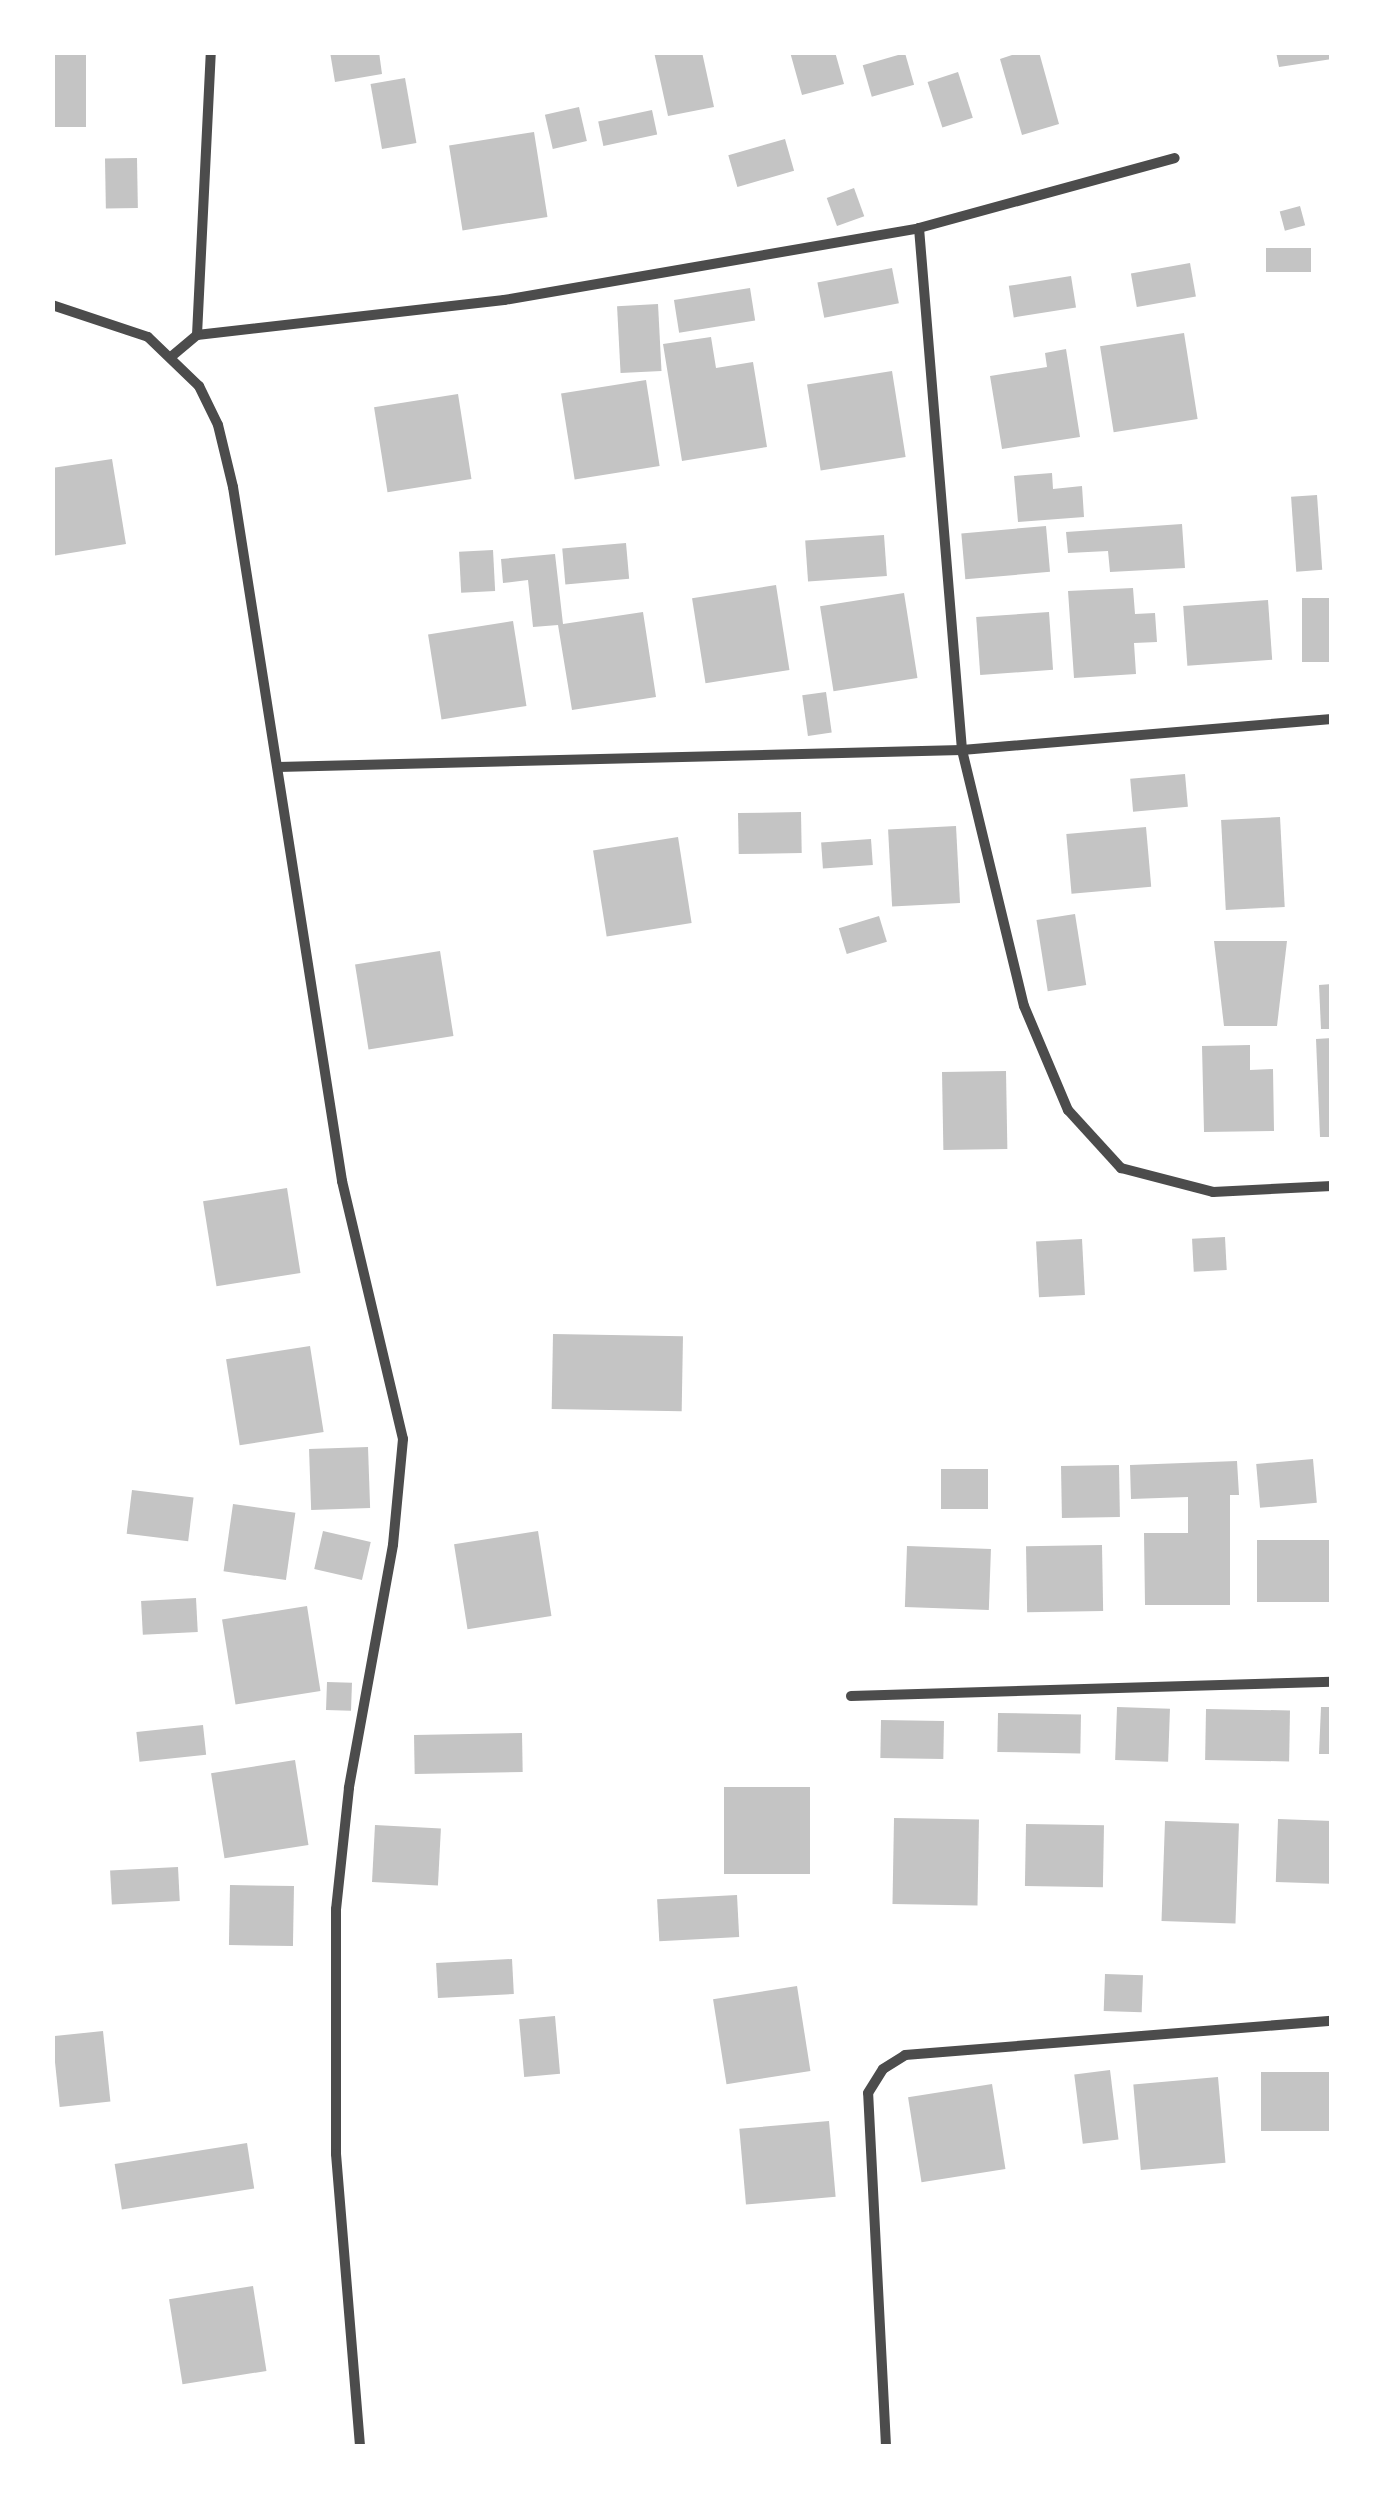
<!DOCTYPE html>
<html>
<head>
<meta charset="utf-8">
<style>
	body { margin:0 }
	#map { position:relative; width:1384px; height:2499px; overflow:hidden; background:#fff; font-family:"Golos Text",sans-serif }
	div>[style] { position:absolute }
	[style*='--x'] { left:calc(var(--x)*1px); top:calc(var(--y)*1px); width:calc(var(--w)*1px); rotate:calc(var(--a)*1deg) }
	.building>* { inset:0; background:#c4c4c4; transform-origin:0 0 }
	.minor>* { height:10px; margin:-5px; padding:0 5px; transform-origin:5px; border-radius:5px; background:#4c4c4c }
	span { translate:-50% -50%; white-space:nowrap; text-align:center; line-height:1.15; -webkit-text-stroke:8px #fff; paint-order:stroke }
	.frame { position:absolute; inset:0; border:55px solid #fff; pointer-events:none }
</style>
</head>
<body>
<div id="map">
	<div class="building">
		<i style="left:52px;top:52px;width:34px;height:75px"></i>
		<i style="clip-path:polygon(330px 52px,379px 52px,382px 74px,335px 82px)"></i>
		<i style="clip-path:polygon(654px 52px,702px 52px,714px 107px,668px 116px)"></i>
		<i style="clip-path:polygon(790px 52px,835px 52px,844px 84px,802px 95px)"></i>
		<i style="clip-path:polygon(1021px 52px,1039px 52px,1059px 124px,1022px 135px,1000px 59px)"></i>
		<i style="clip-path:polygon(1276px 52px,1332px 52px,1332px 59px,1279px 67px)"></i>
		<i style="left:905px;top:53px;width:33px;height:44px;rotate:74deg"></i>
		<i style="left:958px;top:72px;width:48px;height:32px;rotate:72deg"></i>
		<i style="left:405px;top:78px;width:66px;height:35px;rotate:80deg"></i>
		<i style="left:579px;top:107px;width:35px;height:35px;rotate:77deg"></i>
		<i style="left:652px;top:110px;width:25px;height:55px;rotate:78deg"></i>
		<i style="left:534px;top:132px;width:86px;height:86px;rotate:81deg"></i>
		<i style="left:785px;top:139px;width:33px;height:59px;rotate:74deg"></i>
		<i style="left:137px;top:158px;width:50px;height:32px;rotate:89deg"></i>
		<i style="left:854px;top:188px;width:30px;height:29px;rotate:70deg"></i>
		<i style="left:1300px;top:206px;width:20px;height:21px;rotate:75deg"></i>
		<i style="left:1266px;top:248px;width:45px;height:24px"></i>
		<i style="left:1190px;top:263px;width:34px;height:60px;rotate:80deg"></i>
		<i style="left:892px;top:268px;width:36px;height:76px;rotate:79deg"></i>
		<i style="left:1071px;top:276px;width:32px;height:63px;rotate:81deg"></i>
		<i style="left:750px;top:288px;width:33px;height:77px;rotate:81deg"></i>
		<i style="left:658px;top:304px;width:67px;height:41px;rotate:87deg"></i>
		<i style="left:1184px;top:333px;width:87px;height:85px;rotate:81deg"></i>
		<i style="clip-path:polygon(711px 337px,716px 368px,753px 362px,767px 447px,682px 461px,663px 344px)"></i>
		<i style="clip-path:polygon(1066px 349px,1080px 437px,1002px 449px,990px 376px,1047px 367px,1045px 353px)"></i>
		<i style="left:892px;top:371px;width:87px;height:86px;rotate:81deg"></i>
		<i style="left:646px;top:380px;width:87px;height:86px;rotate:81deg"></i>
		<i style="left:458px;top:394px;width:86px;height:85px;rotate:81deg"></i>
		<i style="clip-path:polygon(112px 459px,126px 544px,52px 556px,52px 468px)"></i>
		<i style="clip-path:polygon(1052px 473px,1053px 489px,1082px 486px,1084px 517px,1018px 522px,1014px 476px)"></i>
		<i style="left:1317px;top:495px;width:75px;height:26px;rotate:86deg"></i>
		<i style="clip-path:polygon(1182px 524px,1185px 568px,1110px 572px,1108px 551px,1068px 553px,1066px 532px)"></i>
		<i style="left:1046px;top:526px;width:46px;height:85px;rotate:85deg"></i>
		<i style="left:884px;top:535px;width:41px;height:79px;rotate:86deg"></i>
		<i style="left:626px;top:543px;width:36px;height:64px;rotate:85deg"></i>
		<i style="left:493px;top:550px;width:41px;height:34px;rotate:87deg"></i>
		<i style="clip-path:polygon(555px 554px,563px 624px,643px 612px,656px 697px,572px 710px,558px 625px,533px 627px,528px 580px,503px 583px,501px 559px)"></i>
		<i style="left:776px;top:585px;width:86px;height:85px;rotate:81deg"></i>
		<i style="clip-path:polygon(1133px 588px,1135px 614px,1155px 613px,1157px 642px,1134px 643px,1136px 674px,1074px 678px,1068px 591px)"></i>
		<i style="left:904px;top:593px;width:86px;height:85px;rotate:81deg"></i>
		<i style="left:1332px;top:598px;width:64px;height:30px;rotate:90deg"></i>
		<i style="left:1268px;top:600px;width:60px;height:85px;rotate:86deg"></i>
		<i style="left:1049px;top:612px;width:58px;height:73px;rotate:86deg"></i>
		<i style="left:513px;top:621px;width:86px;height:86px;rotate:81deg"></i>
		<i style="left:826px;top:692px;width:41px;height:24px;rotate:82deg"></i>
		<i style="left:1185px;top:774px;width:33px;height:55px;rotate:85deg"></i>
		<i style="left:801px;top:812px;width:41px;height:63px;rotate:89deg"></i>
		<i style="left:1280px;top:817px;width:90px;height:59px;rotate:87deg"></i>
		<i style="left:956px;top:826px;width:77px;height:68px;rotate:87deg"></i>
		<i style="left:1146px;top:827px;width:60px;height:80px;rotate:85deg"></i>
		<i style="left:678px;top:837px;width:87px;height:86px;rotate:81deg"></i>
		<i style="left:871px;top:839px;width:26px;height:50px;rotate:86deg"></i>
		<i style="left:1075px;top:914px;width:72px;height:39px;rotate:81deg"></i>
		<i style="left:879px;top:916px;width:27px;height:42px;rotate:73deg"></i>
		<i style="clip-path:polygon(1214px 941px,1287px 941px,1277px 1026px,1224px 1026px)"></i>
		<i style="left:440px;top:951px;width:86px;height:86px;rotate:81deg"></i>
		<i style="clip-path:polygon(1332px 984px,1332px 1029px,1321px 1029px,1319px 985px)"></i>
		<i style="clip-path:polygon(1332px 1038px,1332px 1137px,1320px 1137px,1316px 1039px)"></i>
		<i style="clip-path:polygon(1250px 1045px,1250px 1070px,1273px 1069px,1274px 1131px,1204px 1132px,1202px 1046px)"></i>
		<i style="left:1006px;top:1071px;width:78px;height:64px;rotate:89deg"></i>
		<i style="left:287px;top:1188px;width:86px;height:85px;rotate:81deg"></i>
		<i style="left:1225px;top:1237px;width:33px;height:33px;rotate:87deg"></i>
		<i style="left:1082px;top:1239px;width:56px;height:46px;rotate:87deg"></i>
		<i style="left:553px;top:1334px;width:130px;height:75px;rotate:1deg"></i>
		<i style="left:310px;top:1346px;width:87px;height:85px;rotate:81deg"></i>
		<i style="left:368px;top:1447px;width:61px;height:59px;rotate:88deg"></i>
		<i style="left:1313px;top:1459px;width:44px;height:57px;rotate:85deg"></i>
		<i style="clip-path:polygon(1237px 1461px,1239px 1495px,1230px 1495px,1230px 1605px,1145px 1605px,1144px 1533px,1188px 1533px,1188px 1497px,1131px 1499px,1130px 1465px)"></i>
		<i style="left:1119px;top:1465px;width:52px;height:58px;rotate:89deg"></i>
		<i style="left:941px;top:1469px;width:47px;height:40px"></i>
		<i style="left:132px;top:1490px;width:62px;height:44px;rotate:7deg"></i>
		<i style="left:233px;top:1504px;width:63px;height:68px;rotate:8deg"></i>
		<i style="left:323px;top:1531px;width:49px;height:39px;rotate:13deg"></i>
		<i style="left:538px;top:1531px;width:86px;height:85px;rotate:81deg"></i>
		<i style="left:1257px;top:1540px;width:75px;height:62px"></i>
		<i style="left:1102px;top:1545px;width:66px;height:76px;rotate:89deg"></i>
		<i style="left:907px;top:1546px;width:84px;height:61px;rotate:2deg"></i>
		<i style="left:196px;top:1598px;width:34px;height:55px;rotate:87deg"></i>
		<i style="left:307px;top:1606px;width:86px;height:86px;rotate:81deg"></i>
		<i style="left:327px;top:1682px;width:25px;height:28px;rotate:2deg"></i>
		<i style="left:1117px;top:1707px;width:53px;height:53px;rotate:2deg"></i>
		<i style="clip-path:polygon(1321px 1707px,1332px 1707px,1332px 1754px,1319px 1754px)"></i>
		<i style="left:1206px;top:1709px;width:84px;height:51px;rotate:1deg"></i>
		<i style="left:998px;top:1713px;width:83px;height:39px;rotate:1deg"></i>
		<i style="left:881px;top:1720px;width:63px;height:38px;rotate:1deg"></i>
		<i style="left:203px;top:1725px;width:30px;height:67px;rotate:84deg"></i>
		<i style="left:522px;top:1733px;width:39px;height:108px;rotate:89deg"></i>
		<i style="left:295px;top:1760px;width:86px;height:85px;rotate:81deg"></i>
		<i style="left:810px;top:1787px;width:87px;height:86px;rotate:90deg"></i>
		<i style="left:894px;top:1818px;width:85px;height:86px;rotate:1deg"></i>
		<i style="left:1278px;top:1819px;width:54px;height:63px;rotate:2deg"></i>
		<i style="left:1165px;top:1821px;width:74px;height:100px;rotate:2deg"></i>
		<i style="left:1026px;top:1824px;width:78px;height:62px;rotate:1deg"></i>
		<i style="left:375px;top:1825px;width:66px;height:57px;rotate:3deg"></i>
		<i style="left:178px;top:1867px;width:34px;height:68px;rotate:87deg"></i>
		<i style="left:230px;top:1885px;width:64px;height:60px;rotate:1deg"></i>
		<i style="left:737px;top:1895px;width:42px;height:80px;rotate:87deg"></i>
		<i style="left:512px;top:1959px;width:35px;height:76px;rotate:87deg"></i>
		<i style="left:1105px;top:1974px;width:38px;height:37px;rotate:2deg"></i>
		<i style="left:797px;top:1986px;width:86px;height:85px;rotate:81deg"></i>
		<i style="left:555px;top:2016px;width:58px;height:36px;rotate:85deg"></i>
		<i style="left:103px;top:2031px;width:71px;height:51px;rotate:84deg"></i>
		<i style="left:1110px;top:2070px;width:70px;height:36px;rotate:83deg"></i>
		<i style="left:1332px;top:2072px;width:59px;height:71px;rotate:90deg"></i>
		<i style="left:1218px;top:2077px;width:86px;height:85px;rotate:85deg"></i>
		<i style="left:992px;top:2084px;width:86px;height:85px;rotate:81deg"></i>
		<i style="left:829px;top:2121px;width:76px;height:90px;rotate:85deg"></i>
		<i style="left:247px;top:2143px;width:46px;height:134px;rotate:81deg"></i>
		<i style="left:253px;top:2286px;width:86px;height:85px;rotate:81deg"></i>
	</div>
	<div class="minor">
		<i style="--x:919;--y:228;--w:524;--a:85.29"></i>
		<i style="--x:962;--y:750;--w:263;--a:76.4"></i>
		<i style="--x:1024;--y:1006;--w:113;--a:67.1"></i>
		<i style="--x:1068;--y:1110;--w:79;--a:47.6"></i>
		<i style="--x:1121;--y:1168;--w:95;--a:14.6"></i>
		<i style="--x:1213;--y:1192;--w:119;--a:-2.9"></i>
		<i style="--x:52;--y:305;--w:101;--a:18.4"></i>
		<i style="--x:148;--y:337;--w:71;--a:43.9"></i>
		<i style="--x:199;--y:386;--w:43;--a:64"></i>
		<i style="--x:218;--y:425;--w:64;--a:76.4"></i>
		<i style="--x:233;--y:487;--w:703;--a:81.07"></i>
		<i style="--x:342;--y:1181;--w:265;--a:76.7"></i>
		<i style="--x:403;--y:1439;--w:106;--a:95.4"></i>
		<i style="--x:393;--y:1545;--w:247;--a:100.3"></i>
		<i style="--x:349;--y:1788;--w:122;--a:96.1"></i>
		<i style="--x:336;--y:1909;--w:245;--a:90"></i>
		<i style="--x:336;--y:2154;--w:293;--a:85.3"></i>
		<i style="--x:197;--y:335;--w:309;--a:-6.5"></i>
		<i style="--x:504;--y:300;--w:421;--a:-9.8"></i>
		<i style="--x:919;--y:228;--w:265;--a:-15.3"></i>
		<i style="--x:197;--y:335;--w:283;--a:-87.2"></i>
		<i style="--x:172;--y:356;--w:33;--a:-40"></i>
		<i style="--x:278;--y:767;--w:684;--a:-1.42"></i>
		<i style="--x:962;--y:750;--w:371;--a:-4.8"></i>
		<i style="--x:851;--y:1696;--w:481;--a:-1.7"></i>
		<i style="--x:886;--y:2446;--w:353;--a:-92.9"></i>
		<i style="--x:868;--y:2093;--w:28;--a:-58"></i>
		<i style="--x:883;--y:2069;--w:26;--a:-32"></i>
		<i style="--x:905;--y:2055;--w:428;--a:-4.6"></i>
	</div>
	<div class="frame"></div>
</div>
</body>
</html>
